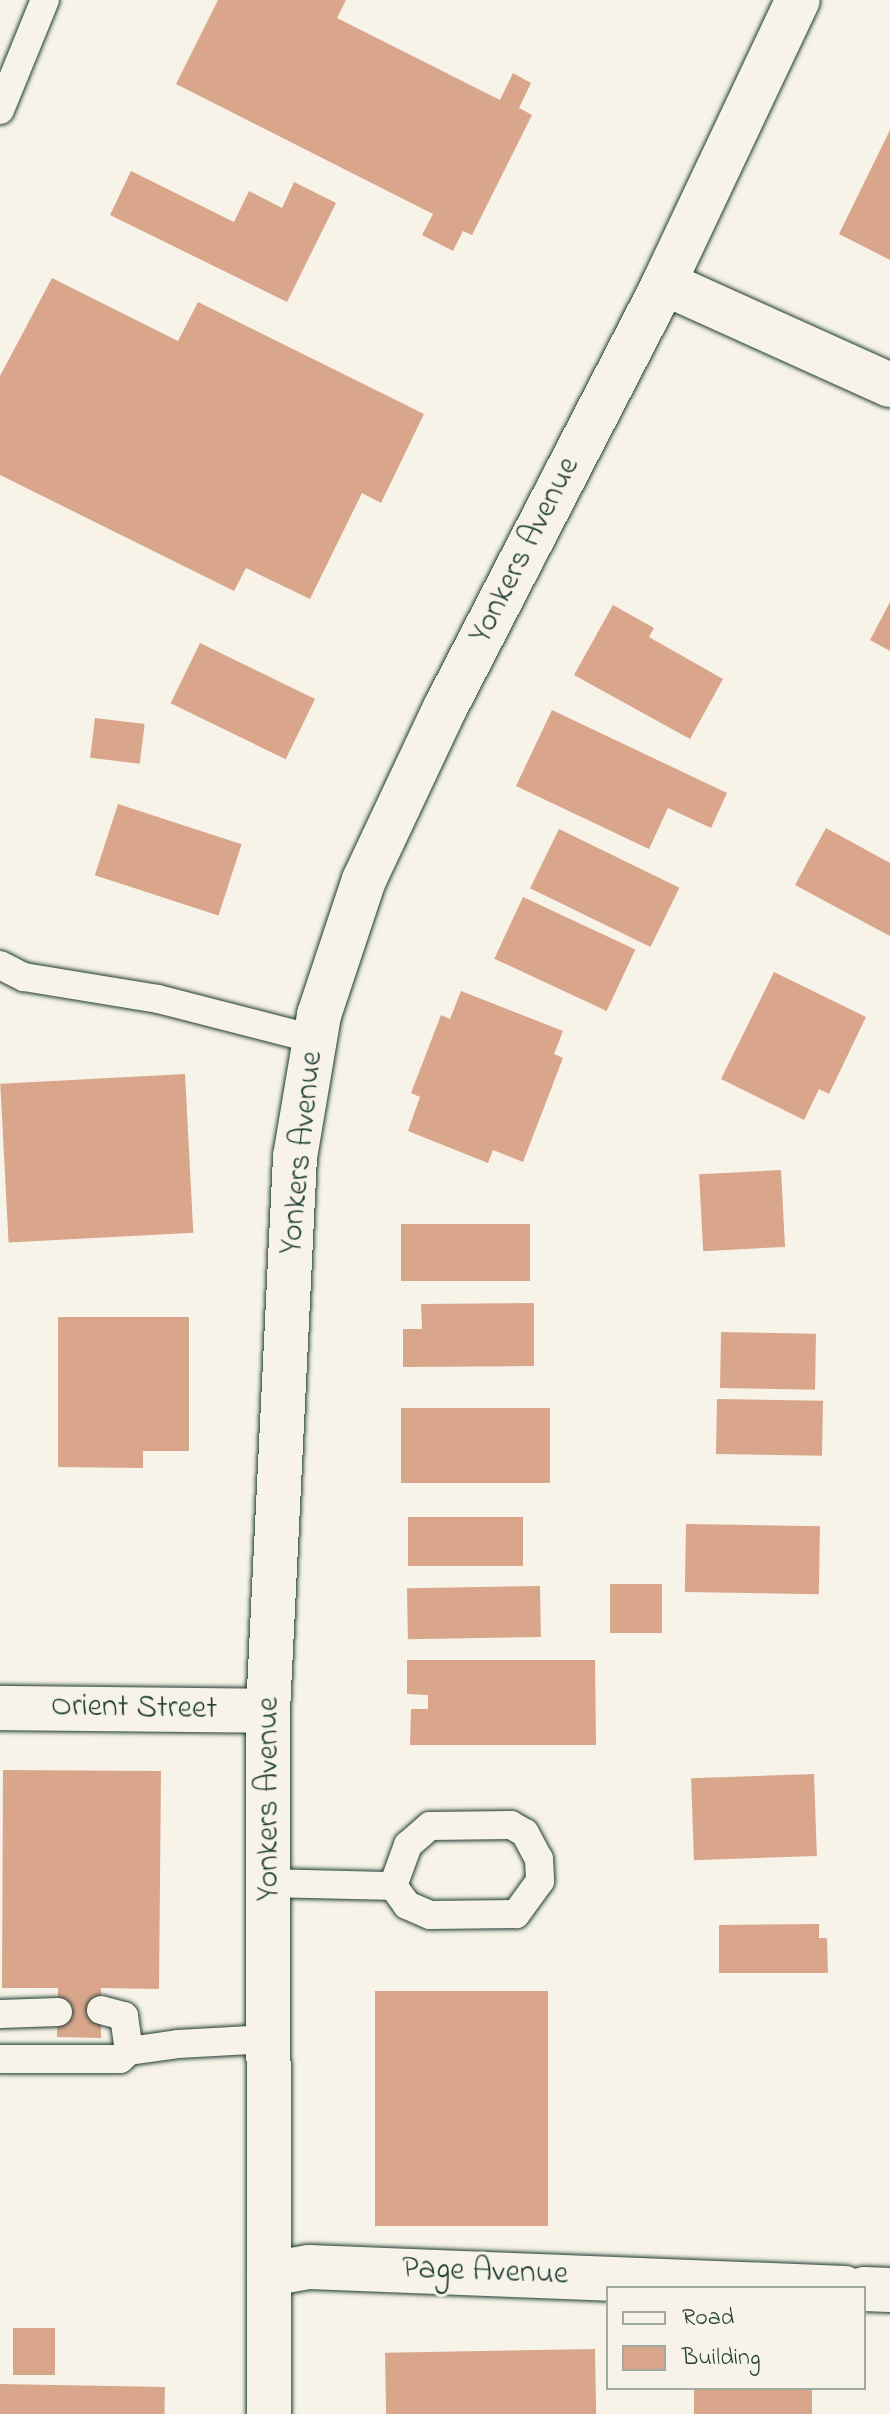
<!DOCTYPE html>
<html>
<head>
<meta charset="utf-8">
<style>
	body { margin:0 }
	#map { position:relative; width:890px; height:2414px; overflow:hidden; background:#f7f3e8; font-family:"Indie Flower",sans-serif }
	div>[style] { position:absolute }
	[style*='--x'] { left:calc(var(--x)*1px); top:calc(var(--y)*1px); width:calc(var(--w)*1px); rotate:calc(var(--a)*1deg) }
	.building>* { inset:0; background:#d9a68c; transform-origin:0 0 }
	.roads { filter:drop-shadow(0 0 2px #1f3d34) drop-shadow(0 0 2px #1f3d34) }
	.service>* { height:28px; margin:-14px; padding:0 14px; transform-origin:14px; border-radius:14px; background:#f7f3e8 }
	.minor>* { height:44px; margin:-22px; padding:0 22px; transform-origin:22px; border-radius:22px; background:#f7f3e8 }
	.tertiary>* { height:44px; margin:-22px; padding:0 22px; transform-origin:22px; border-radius:22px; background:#f7f3e8 }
	.primary>* { height:44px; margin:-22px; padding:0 22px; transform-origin:22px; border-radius:22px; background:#f7f3e8 }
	span { translate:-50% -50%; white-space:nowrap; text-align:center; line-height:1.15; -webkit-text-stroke:6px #f7f3e8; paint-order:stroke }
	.street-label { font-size:32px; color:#1f3d34 }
	.legend { position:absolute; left:606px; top:2286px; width:260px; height:104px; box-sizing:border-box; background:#f7f3e8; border:2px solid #a1aaa0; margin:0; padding:10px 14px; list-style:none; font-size:24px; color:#1f3d34 }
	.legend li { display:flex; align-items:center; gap:16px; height:40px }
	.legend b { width:40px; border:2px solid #a1aaa0 }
</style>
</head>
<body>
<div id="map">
	<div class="building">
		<i style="clip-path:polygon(218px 0,346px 0,337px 18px,500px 100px,513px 73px,531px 83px,519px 108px,532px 115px,472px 235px,463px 231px,453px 251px,422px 235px,433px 214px,176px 84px)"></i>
		<i style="clip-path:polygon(890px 130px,890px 260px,839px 234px)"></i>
		<i style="clip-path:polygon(131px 171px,234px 222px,249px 191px,282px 208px,294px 182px,336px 203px,287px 302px,110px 215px)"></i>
		<i style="clip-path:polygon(52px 278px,178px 341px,198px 302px,424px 414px,381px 503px,362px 493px,310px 599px,246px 568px,234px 591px,0 475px,0 376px)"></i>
		<i style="clip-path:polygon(890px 602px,890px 651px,870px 640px)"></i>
		<i style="clip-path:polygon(613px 605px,654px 628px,649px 637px,723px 679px,690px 739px,574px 675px)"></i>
		<i style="left:200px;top:643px;width:128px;height:67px;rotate:26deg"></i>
		<i style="clip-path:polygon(552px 710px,727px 793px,711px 828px,668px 808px,649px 849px,516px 786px)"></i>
		<i style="left:95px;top:718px;width:50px;height:40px;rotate:7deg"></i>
		<i style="left:118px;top:804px;width:130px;height:75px;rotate:18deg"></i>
		<i style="clip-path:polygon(826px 828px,890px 863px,890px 936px,795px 885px)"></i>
		<i style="left:559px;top:829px;width:134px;height:66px;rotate:26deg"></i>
		<i style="left:523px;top:897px;width:124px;height:68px;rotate:25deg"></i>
		<i style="clip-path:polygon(774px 972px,866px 1017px,829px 1094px,819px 1089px,804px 1120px,721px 1079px)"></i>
		<i style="clip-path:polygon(461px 991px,563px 1031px,554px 1054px,563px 1058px,523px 1162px,493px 1150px,488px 1163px,408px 1131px,420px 1097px,411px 1093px,441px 1015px,450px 1019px)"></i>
		<i style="left:185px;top:1074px;width:159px;height:185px;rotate:87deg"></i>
		<i style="left:781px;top:1170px;width:77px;height:82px;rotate:87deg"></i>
		<i style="left:401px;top:1224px;width:129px;height:57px"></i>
		<i style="clip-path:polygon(534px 1303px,534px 1366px,403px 1367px,403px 1329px,422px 1329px,421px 1304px)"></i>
		<i style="clip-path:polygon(58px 1317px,189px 1317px,189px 1451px,143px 1451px,143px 1468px,58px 1467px)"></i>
		<i style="left:721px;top:1332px;width:95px;height:56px;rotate:1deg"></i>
		<i style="left:717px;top:1399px;width:106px;height:55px;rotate:1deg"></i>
		<i style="left:550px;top:1408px;width:75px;height:149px;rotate:90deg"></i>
		<i style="left:408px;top:1517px;width:115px;height:49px"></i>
		<i style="left:686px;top:1524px;width:134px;height:68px;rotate:1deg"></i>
		<i style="left:610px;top:1584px;width:52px;height:49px"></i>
		<i style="left:540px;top:1586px;width:51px;height:133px;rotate:89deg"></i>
		<i style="clip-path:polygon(407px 1660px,595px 1660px,596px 1745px,410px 1745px,411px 1709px,428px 1709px,428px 1695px,407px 1694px)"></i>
		<i style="clip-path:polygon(3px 1770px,161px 1771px,159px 1989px,101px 1988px,101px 2038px,57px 2037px,58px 1988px,2px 1988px)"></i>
		<i style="left:814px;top:1774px;width:82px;height:123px;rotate:88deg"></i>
		<i style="clip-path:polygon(819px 1924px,819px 1938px,827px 1938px,828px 1973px,719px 1973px,719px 1925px)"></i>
		<i style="left:548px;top:1991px;width:235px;height:173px;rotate:90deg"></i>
		<i style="left:13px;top:2328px;width:42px;height:47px"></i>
		<i style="left:595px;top:2349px;width:65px;height:210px;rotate:89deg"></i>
		<i style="left:0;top:2384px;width:165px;height:30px;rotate:1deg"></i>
		<i style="left:694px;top:2388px;width:118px;height:26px"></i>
	</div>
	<div class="roads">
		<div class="service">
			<i style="--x:0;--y:110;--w:119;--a:-67.8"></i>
			<i style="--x:0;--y:965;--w:27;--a:27"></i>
			<i style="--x:24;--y:977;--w:136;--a:9.3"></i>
			<i style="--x:158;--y:999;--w:161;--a:14.4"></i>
			<i style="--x:511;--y:1825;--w:16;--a:30"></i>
			<i style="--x:525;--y:1833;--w:30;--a:62"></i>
			<i style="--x:539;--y:1859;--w:22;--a:87"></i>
			<i style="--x:540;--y:1881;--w:41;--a:126"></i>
			<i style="--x:516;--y:1914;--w:86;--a:179.3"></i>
			<i style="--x:430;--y:1915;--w:25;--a:-157"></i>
			<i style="--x:407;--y:1905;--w:24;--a:-126"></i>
			<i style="--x:393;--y:1886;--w:44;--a:-69.9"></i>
			<i style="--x:408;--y:1845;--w:29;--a:-41"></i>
			<i style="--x:430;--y:1826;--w:81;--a:-0.7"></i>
			<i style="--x:269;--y:1883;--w:124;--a:1.4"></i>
			<i style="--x:101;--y:2010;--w:24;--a:15"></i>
			<i style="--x:124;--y:2016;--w:35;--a:82"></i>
			<i style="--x:0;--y:2014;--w:58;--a:-2"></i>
			<i style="--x:0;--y:2059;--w:120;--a:0"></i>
			<i style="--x:120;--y:2059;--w:12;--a:-42"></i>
			<i style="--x:129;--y:2051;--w:49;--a:-8.1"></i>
			<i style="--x:178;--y:2044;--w:91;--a:-3.1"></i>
		</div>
		<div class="minor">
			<i style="--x:0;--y:1708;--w:268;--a:0.6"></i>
			<i style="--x:269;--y:2274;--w:41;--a:-9.9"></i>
			<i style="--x:309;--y:2267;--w:536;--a:2.24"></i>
			<i style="--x:864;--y:2289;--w:26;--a:2"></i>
		</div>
		<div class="tertiary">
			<i style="--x:664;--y:283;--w:248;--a:24.3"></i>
		</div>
		<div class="primary">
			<i style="--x:269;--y:2414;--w:703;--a:-90.08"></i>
			<i style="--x:268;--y:1711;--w:555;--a:-87.21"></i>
			<i style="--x:295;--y:1157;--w:144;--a:-80.4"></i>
			<i style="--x:319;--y:1015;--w:142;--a:-71.6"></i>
			<i style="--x:364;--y:880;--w:190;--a:-64.8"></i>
			<i style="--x:445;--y:708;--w:478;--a:-62.7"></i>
			<i style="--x:664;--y:283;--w:313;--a:-64.7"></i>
		</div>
	</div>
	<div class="street-label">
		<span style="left:526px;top:551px;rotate:-63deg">Yonkers Avenue</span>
		<span style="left:303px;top:1153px;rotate:-84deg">Yonkers Avenue</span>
		<span style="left:134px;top:1709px;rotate:1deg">Orient Street</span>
		<span style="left:270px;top:1799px;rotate:-90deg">Yonkers Avenue</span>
		<span style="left:485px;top:2273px;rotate:2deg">Page Avenue</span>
	</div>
	<ul class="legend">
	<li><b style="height:10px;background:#f7f3e8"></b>Road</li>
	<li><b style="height:22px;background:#d9a68c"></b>Building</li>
	</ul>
</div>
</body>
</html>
